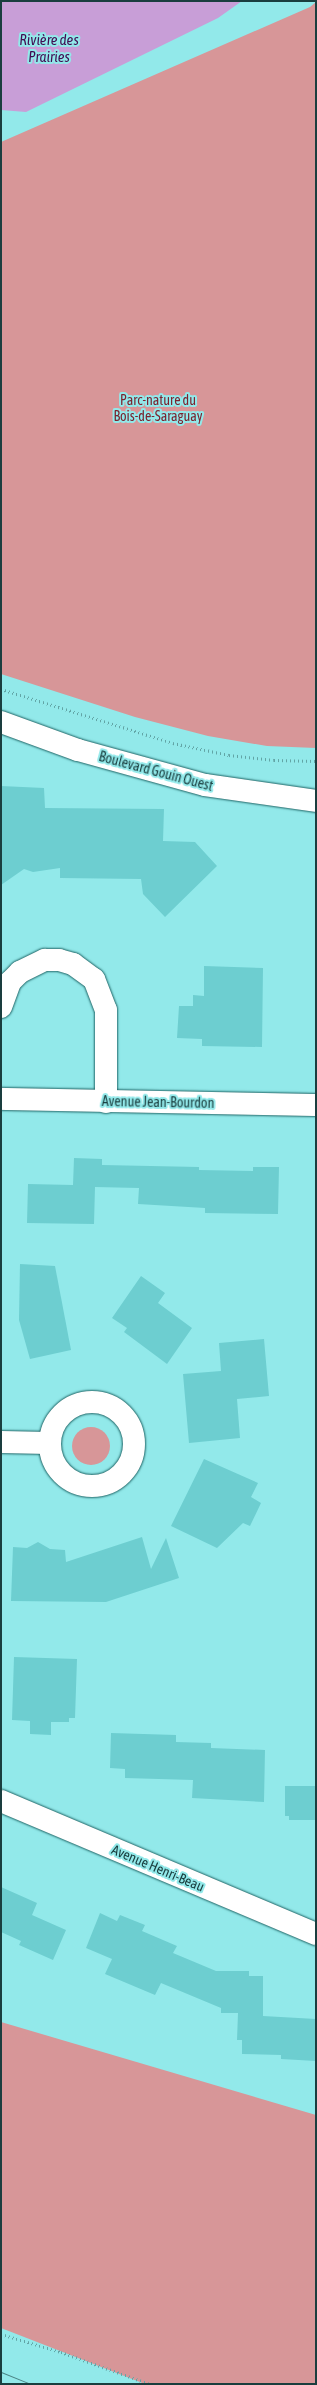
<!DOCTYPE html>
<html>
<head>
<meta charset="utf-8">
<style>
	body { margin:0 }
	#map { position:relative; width:317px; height:2385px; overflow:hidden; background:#92e9ea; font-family:"Asap Condensed",sans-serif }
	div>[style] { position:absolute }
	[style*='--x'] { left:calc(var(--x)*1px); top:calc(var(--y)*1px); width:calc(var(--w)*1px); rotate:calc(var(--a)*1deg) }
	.green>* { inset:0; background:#d79698 }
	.round { border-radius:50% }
	.water>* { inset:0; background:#c89ed7 }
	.building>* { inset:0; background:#6dced0 }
	.path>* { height:2.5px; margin-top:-1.25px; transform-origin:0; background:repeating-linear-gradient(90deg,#62a5a6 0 1px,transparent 0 4px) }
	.roads { filter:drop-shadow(0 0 1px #1f6465) drop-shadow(0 0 1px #1f6465) }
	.minor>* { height:22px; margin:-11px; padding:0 11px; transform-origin:11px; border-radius:11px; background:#fff }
	.minor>.ring { margin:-11px; padding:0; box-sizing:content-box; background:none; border:22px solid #fff; border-radius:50% }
	.tram>* { height:1px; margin:-0.5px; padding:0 0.5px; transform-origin:0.5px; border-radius:0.5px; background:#4b8485 }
	span { translate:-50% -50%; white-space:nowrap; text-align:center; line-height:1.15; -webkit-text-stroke:4px #92e9ea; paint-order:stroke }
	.park-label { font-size:14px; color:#7b232f }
	.street-label { font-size:14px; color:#1a3e3f }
	.water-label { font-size:15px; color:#420d52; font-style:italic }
	.frame { position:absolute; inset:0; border:2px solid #1a3e3f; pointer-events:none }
</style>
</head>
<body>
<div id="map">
	<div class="green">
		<i style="clip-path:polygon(316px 2px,316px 748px,267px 746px,208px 736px,135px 717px,1px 674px,1px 142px,310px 7px)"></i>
		<i class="round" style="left:72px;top:1427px;width:38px;height:38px"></i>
		<i style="clip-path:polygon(1px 2022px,316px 2115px,316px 2384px,145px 2384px,1px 2328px)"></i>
	</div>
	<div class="water">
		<i style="clip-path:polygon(1px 1px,242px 1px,218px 18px,26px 112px,1px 110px)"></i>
	</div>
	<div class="building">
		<i style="clip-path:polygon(1px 786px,44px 788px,45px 808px,164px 809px,163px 841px,195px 842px,217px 866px,165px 917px,143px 894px,141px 879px,60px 878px,60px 868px,33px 872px,24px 869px,1px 885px)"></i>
		<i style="clip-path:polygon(204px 966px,263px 968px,262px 1047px,202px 1046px,202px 1039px,177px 1038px,179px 1006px,193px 1006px,193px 995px,204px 996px)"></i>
		<i style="clip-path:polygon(74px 1158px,102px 1159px,102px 1165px,199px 1167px,199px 1170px,253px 1171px,253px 1167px,279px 1167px,278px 1214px,205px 1213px,205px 1208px,138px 1204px,139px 1188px,95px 1187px,94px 1224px,27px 1223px,28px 1184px,73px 1185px)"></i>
		<i style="clip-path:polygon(20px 1264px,55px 1266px,71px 1350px,30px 1359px,19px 1320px)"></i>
		<i style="clip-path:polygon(141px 1276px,165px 1293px,158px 1303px,192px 1328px,167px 1364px,124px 1332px,127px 1328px,112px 1318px)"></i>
		<i style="clip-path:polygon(264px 1339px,269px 1396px,237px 1399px,240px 1438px,189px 1443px,183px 1374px,221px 1371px,219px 1343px)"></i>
		<i style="clip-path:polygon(204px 1459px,258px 1483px,251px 1497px,261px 1503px,250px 1526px,243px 1523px,217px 1548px,171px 1526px)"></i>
		<i style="clip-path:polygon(142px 1537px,151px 1569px,166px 1538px,179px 1578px,106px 1602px,11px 1601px,13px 1547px,27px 1548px,38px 1542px,50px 1549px,65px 1550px,66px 1562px)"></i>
		<i style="clip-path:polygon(14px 1657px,77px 1659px,75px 1718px,69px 1718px,69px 1722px,51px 1722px,51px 1735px,30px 1734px,30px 1721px,12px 1720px)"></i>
		<i style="clip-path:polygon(111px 1733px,176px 1735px,176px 1742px,211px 1743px,211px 1748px,265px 1750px,264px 1802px,192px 1798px,193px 1780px,125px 1778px,125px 1769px,110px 1768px)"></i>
		<i style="clip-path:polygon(285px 1786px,316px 1786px,316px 1820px,289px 1820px,289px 1816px,285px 1816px)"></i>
		<i style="clip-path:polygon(1px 1887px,37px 1903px,32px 1915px,66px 1930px,53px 1960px,19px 1945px,21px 1941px,1px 1932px)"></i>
		<i style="clip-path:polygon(100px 1913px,117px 1921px,120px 1915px,145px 1925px,142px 1931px,177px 1946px,173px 1953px,216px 1971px,249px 1971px,249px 1976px,263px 1976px,263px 2016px,316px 2019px,316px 2061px,281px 2059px,281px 2055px,242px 2054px,242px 2040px,237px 2040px,238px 2013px,221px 2013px,221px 2008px,161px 1983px,155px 1995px,105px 1974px,112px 1959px,86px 1948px)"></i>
	</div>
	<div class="path">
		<i style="--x:1;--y:689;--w:180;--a:17.4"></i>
		<i style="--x:173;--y:743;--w:57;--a:12.1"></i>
		<i style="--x:229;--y:755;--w:45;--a:6.3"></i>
		<i style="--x:274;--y:760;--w:42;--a:1.4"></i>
		<i style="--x:1;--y:2334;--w:63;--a:16.7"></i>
		<i style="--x:61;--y:2352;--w:95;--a:19.8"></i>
	</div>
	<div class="roads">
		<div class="minor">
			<i style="--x:1;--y:722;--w:82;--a:20"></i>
			<i style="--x:78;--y:750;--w:132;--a:15.4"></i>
			<i style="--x:205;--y:785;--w:112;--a:8.2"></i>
			<i style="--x:1;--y:1007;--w:27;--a:-70"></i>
			<i style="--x:10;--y:982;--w:14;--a:-45"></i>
			<i style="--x:20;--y:972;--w:28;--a:-26"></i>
			<i style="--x:45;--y:960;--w:14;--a:0"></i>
			<i style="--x:59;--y:960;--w:15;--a:16"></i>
			<i style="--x:73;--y:964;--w:26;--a:36"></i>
			<i style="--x:94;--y:979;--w:33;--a:69"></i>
			<i style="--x:106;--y:1010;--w:92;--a:90"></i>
			<i style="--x:1;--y:1099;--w:315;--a:1.1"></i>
			<i class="ring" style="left:50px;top:1402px;width:62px;height:62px"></i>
			<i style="--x:1;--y:1442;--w:48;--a:1.2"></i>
			<i style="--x:1;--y:1801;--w:342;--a:22.9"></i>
		</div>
	</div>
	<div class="tram">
		<i style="--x:1;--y:2372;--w:31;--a:22"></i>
	</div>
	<div class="park-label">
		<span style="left:158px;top:408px">Parc-nature du<br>Bois-de-Saraguay</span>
	</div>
	<div class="street-label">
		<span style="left:156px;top:771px;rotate:15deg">Boulevard Gouin Ouest</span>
		<span style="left:158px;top:1102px;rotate:1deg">Avenue Jean-Bourdon</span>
		<span style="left:158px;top:1868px;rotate:23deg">Avenue Henri-Beau</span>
	</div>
	<div class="water-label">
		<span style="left:49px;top:48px">Rivière des<br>Prairies</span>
	</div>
	<div class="frame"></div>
</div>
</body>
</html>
